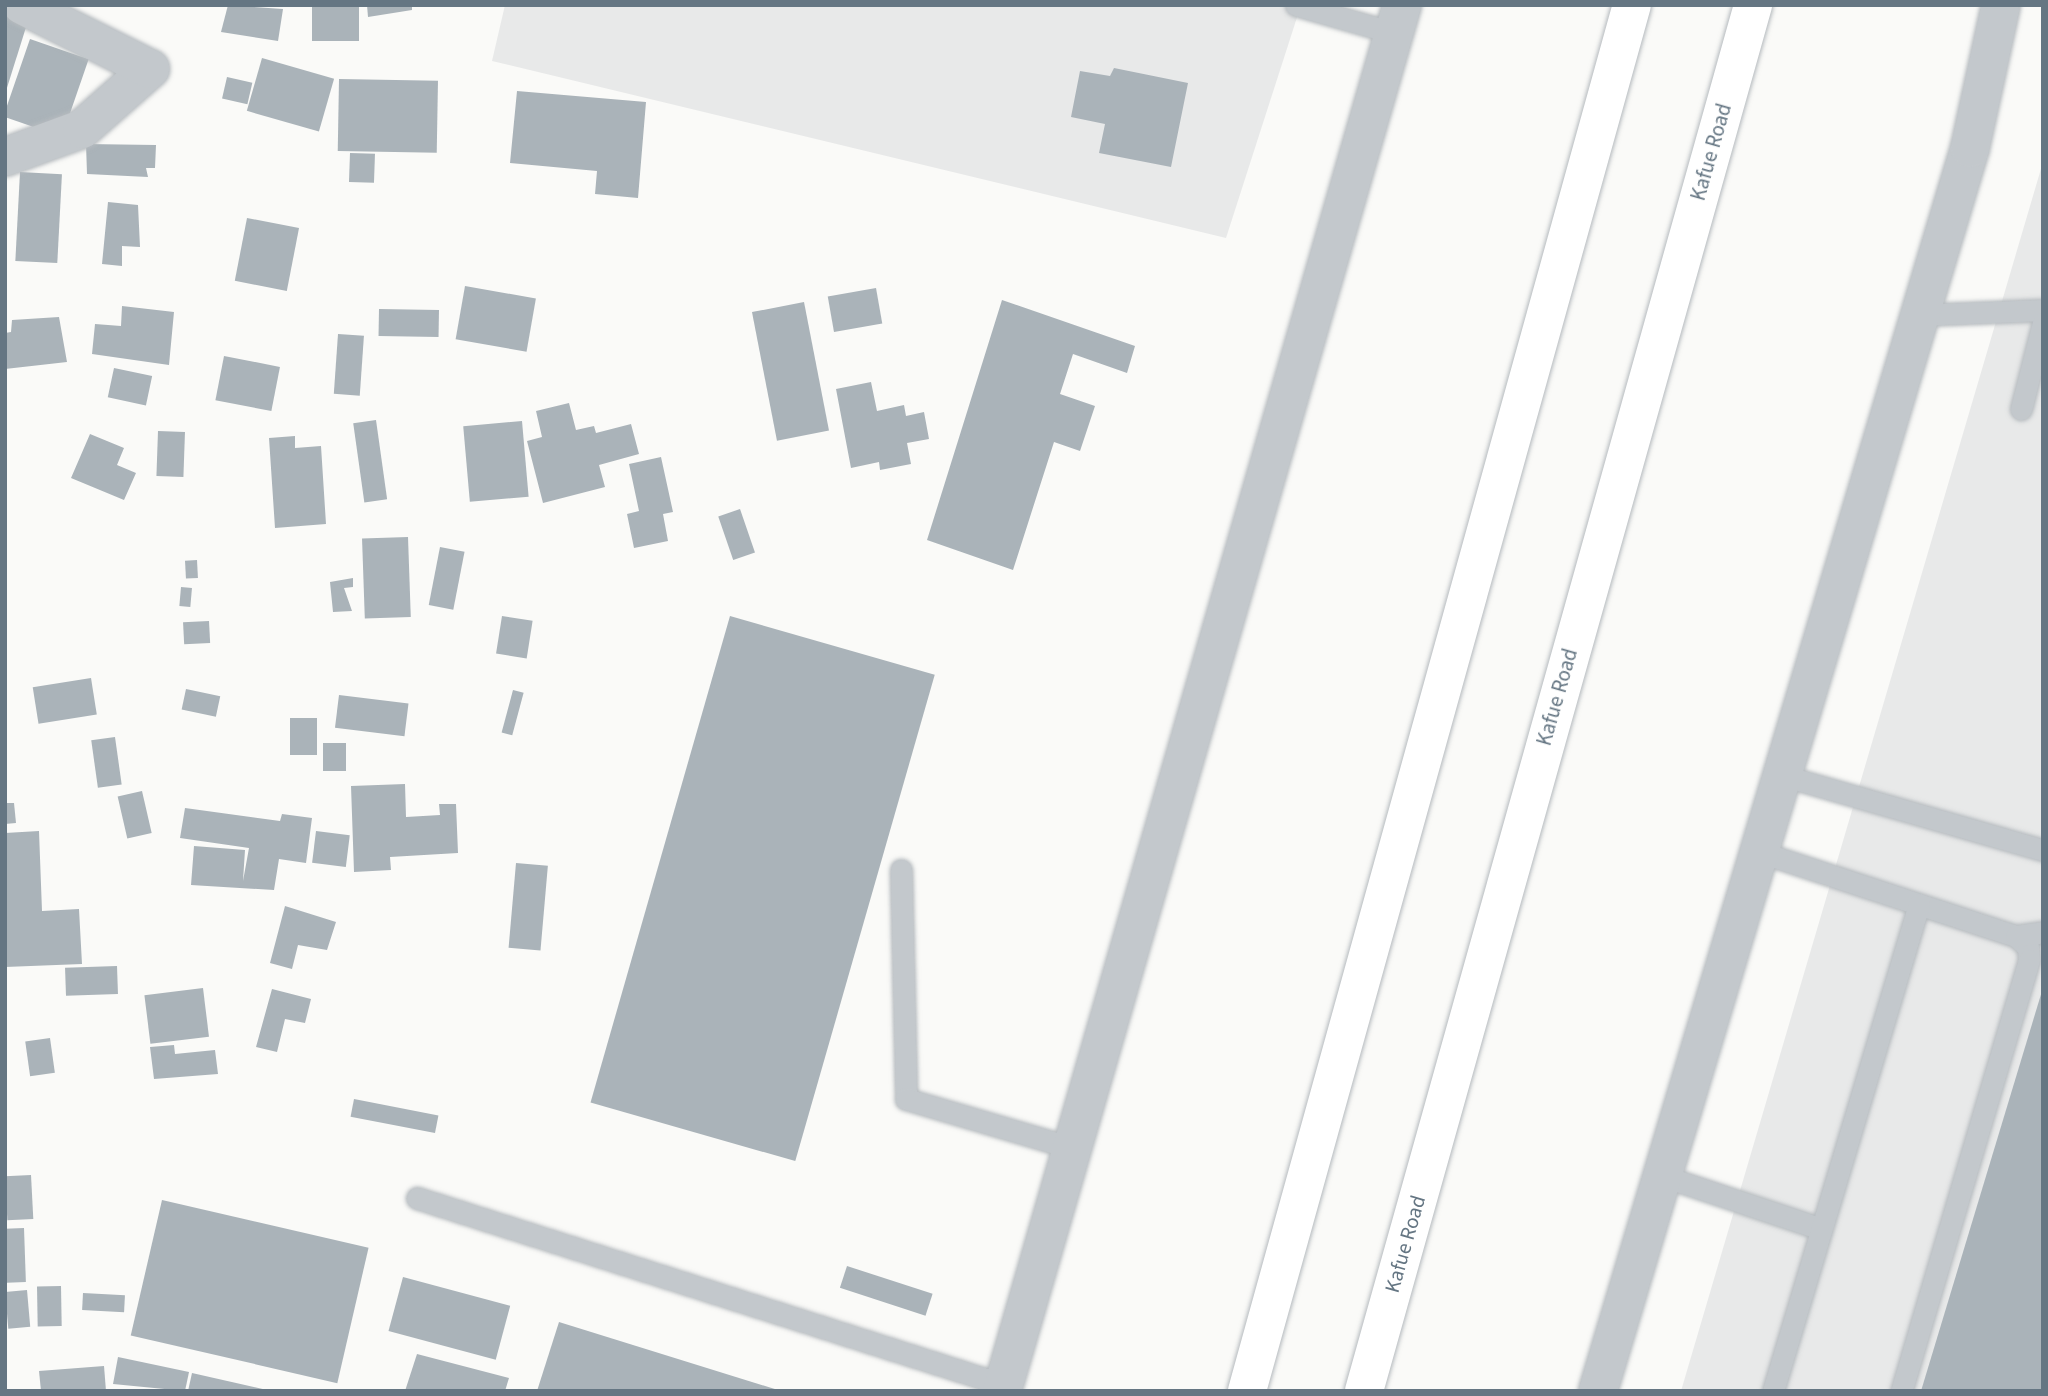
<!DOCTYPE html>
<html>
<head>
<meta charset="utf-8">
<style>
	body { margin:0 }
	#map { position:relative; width:2048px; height:1396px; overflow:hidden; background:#fafaf8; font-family:"Source Sans 3",sans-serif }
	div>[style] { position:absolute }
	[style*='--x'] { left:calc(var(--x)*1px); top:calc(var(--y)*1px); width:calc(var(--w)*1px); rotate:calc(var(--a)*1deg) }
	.built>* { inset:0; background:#e8e9e9 }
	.building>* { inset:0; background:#aab3b9; transform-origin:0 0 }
	.roads { filter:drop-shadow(0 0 2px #b5babe) drop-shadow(0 0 2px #b5babe) }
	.lane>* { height:21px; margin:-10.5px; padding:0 10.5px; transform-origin:10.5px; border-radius:10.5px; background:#c3c8cc }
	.street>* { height:38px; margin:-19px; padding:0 19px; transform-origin:19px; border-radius:19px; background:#c3c8cc }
	.primary>* { height:38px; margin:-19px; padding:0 19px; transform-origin:19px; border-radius:19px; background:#fff }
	span { translate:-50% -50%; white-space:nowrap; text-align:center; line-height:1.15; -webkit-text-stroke:7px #fff; paint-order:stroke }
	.street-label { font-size:21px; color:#657683 }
	.frame { position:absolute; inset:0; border:7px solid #657683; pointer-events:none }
</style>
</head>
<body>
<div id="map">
	<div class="built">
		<i style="clip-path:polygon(505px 5px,1301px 5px,1226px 238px,492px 61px)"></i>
		<i style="clip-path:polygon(2043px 162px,2043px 1391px,1681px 1391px)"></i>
	</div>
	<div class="building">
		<i style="clip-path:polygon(228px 5px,283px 9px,278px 41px,221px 32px)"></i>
		<i style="left:312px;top:5px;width:47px;height:36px"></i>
		<i style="clip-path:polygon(367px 5px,412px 5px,412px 10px,368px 17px)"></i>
		<i style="clip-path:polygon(5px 15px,27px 24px,6px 91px,5px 91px)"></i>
		<i style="left:30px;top:39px;width:62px;height:82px;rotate:19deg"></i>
		<i style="left:262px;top:58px;width:75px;height:55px;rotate:16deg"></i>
		<i style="clip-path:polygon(1114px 68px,1188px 83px,1171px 167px,1099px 153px,1105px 124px,1071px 117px,1080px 71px,1110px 76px)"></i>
		<i style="left:227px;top:77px;width:26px;height:22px;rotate:13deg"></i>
		<i style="left:339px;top:79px;width:99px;height:72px;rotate:1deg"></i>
		<i style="clip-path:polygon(517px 91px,646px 102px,638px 198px,595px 194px,597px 171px,510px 163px)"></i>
		<i style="clip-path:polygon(86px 144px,156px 145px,155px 168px,146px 168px,148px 177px,87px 174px)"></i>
		<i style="left:350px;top:153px;width:25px;height:29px;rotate:2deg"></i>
		<i style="left:20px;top:172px;width:42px;height:89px;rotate:3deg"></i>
		<i style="clip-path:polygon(108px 202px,138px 205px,140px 247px,122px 246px,122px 266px,102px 264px)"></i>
		<i style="left:247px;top:218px;width:53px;height:64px;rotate:11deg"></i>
		<i style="left:465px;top:286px;width:72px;height:54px;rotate:10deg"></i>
		<i style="left:876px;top:288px;width:36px;height:49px;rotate:80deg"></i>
		<i style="clip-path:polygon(1002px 300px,1135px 346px,1127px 373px,1073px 354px,1060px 394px,1095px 406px,1080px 451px,1054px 442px,1013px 570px,927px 540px)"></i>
		<i style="left:804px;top:302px;width:131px;height:53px;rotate:79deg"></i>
		<i style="clip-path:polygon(122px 306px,174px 312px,169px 365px,92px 354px,95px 324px,121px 326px)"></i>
		<i style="left:379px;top:309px;width:60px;height:27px;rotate:1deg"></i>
		<i style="clip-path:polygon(59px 317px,67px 362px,5px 369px,5px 333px,11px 332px,12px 320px)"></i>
		<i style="left:338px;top:334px;width:26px;height:60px;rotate:4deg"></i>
		<i style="left:224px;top:356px;width:57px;height:45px;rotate:11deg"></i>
		<i style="left:114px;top:368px;width:39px;height:30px;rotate:12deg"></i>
		<i style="clip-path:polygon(871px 382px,877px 411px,904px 405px,906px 416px,924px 412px,929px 439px,907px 443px,911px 464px,880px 470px,879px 462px,851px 468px,836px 389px)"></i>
		<i style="clip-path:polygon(569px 403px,576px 430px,594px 426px,596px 433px,631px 424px,639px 454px,599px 465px,605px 487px,543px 503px,527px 441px,542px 437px,536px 411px)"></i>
		<i style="left:376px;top:420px;width:80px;height:23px;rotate:82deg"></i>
		<i style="left:522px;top:421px;width:76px;height:59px;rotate:85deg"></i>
		<i style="left:158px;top:431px;width:27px;height:45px;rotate:2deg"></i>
		<i style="clip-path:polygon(90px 434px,124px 448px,117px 465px,136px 473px,124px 500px,71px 478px)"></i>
		<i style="clip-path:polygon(295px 436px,295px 448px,321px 446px,326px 524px,275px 528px,269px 438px)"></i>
		<i style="clip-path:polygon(661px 457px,673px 512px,663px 514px,668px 541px,634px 548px,627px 514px,639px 511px,629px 464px)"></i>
		<i style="left:740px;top:509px;width:46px;height:23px;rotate:71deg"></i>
		<i style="left:408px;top:537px;width:80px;height:46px;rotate:88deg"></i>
		<i style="left:440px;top:547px;width:25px;height:59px;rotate:11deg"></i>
		<i style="left:197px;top:560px;width:18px;height:12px;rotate:87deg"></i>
		<i style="clip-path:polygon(353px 578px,353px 587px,344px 588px,352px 611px,333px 612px,330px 582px)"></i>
		<i style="left:181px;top:587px;width:11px;height:19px;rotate:5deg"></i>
		<i style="left:502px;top:616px;width:31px;height:38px;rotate:9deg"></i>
		<i style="left:730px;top:616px;width:213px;height:506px;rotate:16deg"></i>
		<i style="left:209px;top:621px;width:22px;height:26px;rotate:87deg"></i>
		<i style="left:91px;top:678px;width:37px;height:59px;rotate:81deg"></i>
		<i style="left:186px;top:689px;width:35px;height:21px;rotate:12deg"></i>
		<i style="left:513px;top:690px;width:11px;height:44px;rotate:15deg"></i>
		<i style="left:339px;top:695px;width:70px;height:33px;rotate:7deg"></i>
		<i style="left:290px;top:718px;width:27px;height:37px"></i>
		<i style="left:115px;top:737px;width:48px;height:24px;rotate:82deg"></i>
		<i style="left:323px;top:743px;width:23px;height:28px"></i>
		<i style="clip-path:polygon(405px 784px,406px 817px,440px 815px,439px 804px,456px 804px,458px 853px,390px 857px,391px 870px,354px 872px,351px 786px)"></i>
		<i style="left:142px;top:791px;width:43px;height:25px;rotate:77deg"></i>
		<i style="clip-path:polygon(5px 803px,14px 803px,16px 823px,5px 824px)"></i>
		<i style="clip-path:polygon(185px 808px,280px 821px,282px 814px,312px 818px,306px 863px,279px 859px,274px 890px,191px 885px,194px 846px,245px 850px,243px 881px,249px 848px,180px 838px)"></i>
		<i style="clip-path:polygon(39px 831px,42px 911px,79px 909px,82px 964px,5px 967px,5px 833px)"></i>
		<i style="left:316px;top:831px;width:34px;height:32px;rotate:7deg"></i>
		<i style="left:516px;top:863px;width:32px;height:85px;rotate:5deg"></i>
		<i style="clip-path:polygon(285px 906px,336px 922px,327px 950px,298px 945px,292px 969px,270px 963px)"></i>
		<i style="left:117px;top:966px;width:28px;height:52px;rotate:88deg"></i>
		<i style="left:203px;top:988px;width:49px;height:59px;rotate:83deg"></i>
		<i style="clip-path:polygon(272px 989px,311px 999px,305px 1023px,285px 1019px,277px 1052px,256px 1047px)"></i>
		<i style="clip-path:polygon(2042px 991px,2043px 1391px,1921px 1391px)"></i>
		<i style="left:50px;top:1038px;width:35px;height:25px;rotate:82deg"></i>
		<i style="clip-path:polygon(174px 1045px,175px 1054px,215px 1050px,218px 1074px,154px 1079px,150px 1047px)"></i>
		<i style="left:354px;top:1099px;width:86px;height:18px;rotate:11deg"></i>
		<i style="left:31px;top:1175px;width:44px;height:26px;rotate:87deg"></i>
		<i style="left:162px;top:1200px;width:212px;height:139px;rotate:13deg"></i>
		<i style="left:24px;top:1228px;width:54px;height:19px;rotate:88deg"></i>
		<i style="left:847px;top:1266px;width:90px;height:23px;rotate:18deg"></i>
		<i style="left:403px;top:1277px;width:111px;height:56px;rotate:15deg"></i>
		<i style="left:61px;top:1286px;width:40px;height:24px;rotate:89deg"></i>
		<i style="left:27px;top:1290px;width:37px;height:22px;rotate:85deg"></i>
		<i style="left:83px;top:1293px;width:42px;height:17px;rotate:3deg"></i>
		<i style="clip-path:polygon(559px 1322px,778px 1390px,778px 1391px,537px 1391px)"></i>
		<i style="clip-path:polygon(417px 1354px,509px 1378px,505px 1391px,405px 1391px)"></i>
		<i style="clip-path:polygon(118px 1357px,189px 1372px,185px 1391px,113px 1384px)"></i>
		<i style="clip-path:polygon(104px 1366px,106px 1391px,41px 1391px,39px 1371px)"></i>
		<i style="clip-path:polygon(192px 1373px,267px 1390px,267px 1391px,188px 1391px)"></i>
	</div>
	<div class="roads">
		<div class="lane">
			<i style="--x:1296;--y:5;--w:102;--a:15.9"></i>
			<i style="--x:1919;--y:315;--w:124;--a:-2.3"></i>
			<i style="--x:2021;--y:409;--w:89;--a:-75.7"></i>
			<i style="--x:1781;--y:775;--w:273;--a:16"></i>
			<i style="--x:1760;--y:852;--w:269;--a:18.2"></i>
			<i style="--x:2016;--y:936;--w:16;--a:43"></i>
			<i style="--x:2028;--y:947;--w:13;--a:86"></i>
			<i style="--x:2029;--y:960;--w:450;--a:106.5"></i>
			<i style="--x:901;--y:870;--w:229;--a:88.7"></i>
			<i style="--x:906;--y:1099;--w:173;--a:16.4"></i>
			<i style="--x:2016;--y:936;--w:27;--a:-8"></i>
			<i style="--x:1663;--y:1176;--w:167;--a:18.5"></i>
			<i style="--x:417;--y:1198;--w:616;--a:17.67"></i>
			<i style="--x:1773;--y:1391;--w:508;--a:-73.31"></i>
		</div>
		<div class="street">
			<i style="--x:5;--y:157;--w:82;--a:-20"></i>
			<i style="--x:82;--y:129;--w:91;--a:-41.4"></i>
			<i style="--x:150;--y:69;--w:143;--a:-153.4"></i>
			<i style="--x:1002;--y:1391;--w:1443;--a:-73.9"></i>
			<i style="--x:1598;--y:1391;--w:1297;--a:-73.34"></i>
			<i style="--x:1970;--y:148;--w:146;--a:-77.8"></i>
		</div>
		<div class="primary">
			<i style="--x:1247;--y:1391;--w:1438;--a:-74.48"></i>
			<i style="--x:1364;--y:1391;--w:1440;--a:-74.32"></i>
		</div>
	</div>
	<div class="street-label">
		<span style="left:1711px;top:152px;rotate:-74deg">Kafue Road</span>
		<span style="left:1557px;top:697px;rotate:-74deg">Kafue Road</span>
		<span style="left:1405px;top:1244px;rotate:-74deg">Kafue Road</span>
	</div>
	<div class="frame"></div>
</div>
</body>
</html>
